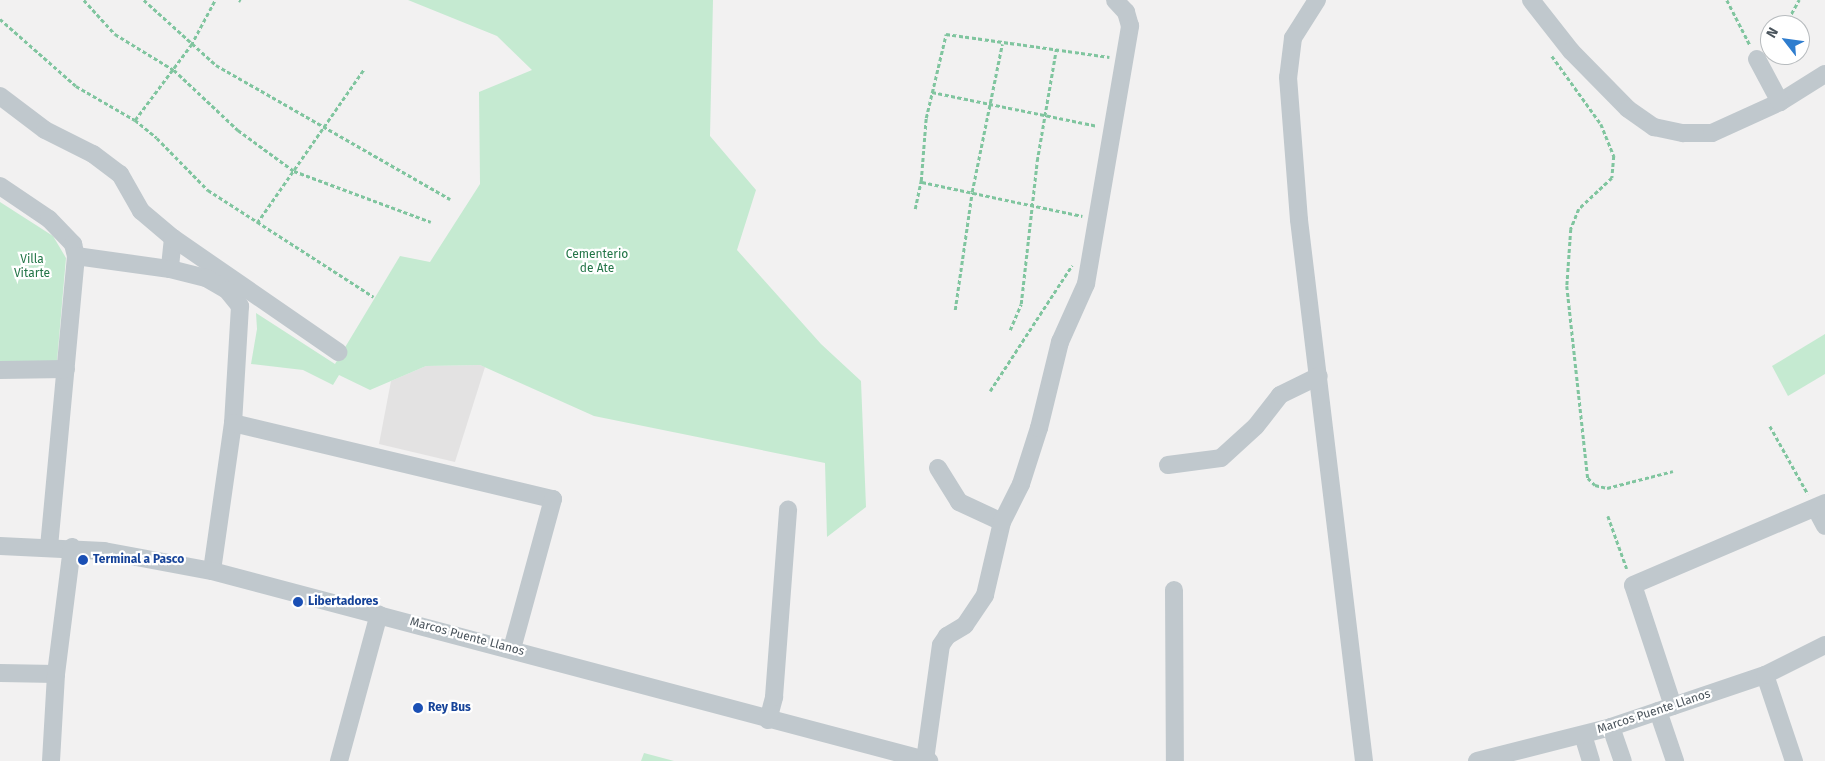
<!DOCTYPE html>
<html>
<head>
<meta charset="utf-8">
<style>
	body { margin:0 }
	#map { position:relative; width:1825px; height:761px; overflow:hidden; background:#f2f1f1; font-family:"Fira Sans",sans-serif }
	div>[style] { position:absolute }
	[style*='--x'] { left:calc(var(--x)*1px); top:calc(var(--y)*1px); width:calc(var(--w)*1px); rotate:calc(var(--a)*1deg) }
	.education>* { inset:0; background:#e3e2e2 }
	.green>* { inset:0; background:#c5ead1 }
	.path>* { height:2.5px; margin-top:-1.25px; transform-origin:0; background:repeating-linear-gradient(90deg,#80c59f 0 4px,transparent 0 6.5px) }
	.minor>* { height:18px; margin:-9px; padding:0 9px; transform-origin:9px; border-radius:9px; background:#c0c8cd }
	.dots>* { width:14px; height:14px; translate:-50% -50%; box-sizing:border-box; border:2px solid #fff; border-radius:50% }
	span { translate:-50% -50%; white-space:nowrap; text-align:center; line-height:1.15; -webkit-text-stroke:4.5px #fff; paint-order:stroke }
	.park-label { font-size:12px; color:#237547 }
	.transit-label { font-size:12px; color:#164399; font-weight:700 }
	.left { translate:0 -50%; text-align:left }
	.street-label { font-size:12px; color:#4a545c }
	.north { position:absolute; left:1760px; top:15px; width:50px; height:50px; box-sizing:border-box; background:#fff; border:1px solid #b7bbbe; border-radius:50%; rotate:300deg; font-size:14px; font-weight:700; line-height:20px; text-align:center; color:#4a545c }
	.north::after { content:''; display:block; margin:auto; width:18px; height:22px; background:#2f7dce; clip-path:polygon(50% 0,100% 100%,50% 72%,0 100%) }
</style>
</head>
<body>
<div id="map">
	<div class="education">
		<i style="clip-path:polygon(480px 365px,485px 367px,455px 462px,379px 444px,391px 381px,426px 366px)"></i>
	</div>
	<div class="green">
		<i style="clip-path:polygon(408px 0,713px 0,710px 136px,756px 190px,737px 250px,821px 344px,861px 381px,866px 507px,827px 537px,825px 463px,594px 416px,480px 365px,426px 366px,370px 390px,339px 375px,333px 385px,303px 370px,251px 364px,257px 329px,256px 313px,335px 364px,400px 256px,430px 262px,480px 184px,479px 92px,532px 70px,497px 36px)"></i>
		<i style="clip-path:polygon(0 202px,53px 236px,66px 258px,57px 361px,0 362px)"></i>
		<i style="clip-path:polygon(1825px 334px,1825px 374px,1788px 396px,1772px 366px)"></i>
		<i style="clip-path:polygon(644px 753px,674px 761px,641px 761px)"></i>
	</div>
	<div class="path">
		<i style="--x:84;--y:0;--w:46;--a:47.6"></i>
		<i style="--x:115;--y:34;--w:69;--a:31.4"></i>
		<i style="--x:174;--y:70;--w:88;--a:43.2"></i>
		<i style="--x:238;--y:130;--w:69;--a:36.2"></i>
		<i style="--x:294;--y:171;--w:146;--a:20.4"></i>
		<i style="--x:144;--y:0;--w:97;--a:42.1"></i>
		<i style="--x:216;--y:65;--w:270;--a:29.8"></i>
		<i style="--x:239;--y:0;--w:2;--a:27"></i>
		<i style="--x:1727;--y:0;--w:51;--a:62.9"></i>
		<i style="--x:0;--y:19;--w:101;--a:41.4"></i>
		<i style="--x:76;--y:86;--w:68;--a:30"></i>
		<i style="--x:135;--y:120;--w:28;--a:39"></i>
		<i style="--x:157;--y:138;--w:73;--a:45.6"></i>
		<i style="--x:208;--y:190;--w:197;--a:32.8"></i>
		<i style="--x:1785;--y:25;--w:29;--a:-61"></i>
		<i style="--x:1552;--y:56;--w:84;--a:54.2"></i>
		<i style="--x:1601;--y:124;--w:35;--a:68"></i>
		<i style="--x:1614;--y:156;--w:22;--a:95"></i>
		<i style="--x:1612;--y:178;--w:45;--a:136.8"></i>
		<i style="--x:1579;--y:209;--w:22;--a:112"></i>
		<i style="--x:1571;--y:229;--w:57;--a:94"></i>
		<i style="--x:1567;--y:286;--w:193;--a:83.8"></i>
		<i style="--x:1588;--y:478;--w:10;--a:45"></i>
		<i style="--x:1595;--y:485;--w:12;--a:14"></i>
		<i style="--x:1607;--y:488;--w:68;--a:-14.4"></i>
		<i style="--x:932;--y:92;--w:168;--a:11.6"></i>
		<i style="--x:135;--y:120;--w:94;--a:-53.3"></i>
		<i style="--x:191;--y:45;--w:51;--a:-61.9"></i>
		<i style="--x:922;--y:182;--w:164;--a:12"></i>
		<i style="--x:915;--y:209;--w:29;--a:-78"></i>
		<i style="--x:921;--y:181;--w:63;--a:-85.5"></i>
		<i style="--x:926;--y:118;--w:86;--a:-76.6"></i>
		<i style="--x:946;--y:34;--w:165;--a:8"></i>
		<i style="--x:257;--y:223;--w:188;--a:-55.2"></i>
		<i style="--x:955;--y:310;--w:119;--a:-81.8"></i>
		<i style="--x:972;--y:192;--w:151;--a:-78.5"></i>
		<i style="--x:1010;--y:330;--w:28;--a:-67"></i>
		<i style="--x:1021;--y:304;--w:144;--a:-83.6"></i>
		<i style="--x:1037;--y:161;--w:113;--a:-80.3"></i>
		<i style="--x:990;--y:391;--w:150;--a:-56.9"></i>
		<i style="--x:1770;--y:426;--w:78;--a:60.8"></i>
		<i style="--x:1608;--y:516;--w:56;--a:70.3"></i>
	</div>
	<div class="minor">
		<i style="--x:1317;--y:0;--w:45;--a:122.3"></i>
		<i style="--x:1293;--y:38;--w:39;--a:97"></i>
		<i style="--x:1288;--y:77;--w:143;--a:85.6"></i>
		<i style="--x:1299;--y:220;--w:545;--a:83.15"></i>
		<i style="--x:1531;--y:0;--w:65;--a:51.9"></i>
		<i style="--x:1571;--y:51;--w:81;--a:45.5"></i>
		<i style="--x:1628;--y:109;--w:32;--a:35"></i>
		<i style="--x:1654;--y:127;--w:30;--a:12"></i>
		<i style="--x:1683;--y:133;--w:29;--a:0"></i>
		<i style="--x:1712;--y:133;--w:75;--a:-24.5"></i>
		<i style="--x:1780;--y:102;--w:53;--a:-31.9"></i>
		<i style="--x:1757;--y:59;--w:49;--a:61.9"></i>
		<i style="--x:0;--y:96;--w:56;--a:37.1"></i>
		<i style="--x:45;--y:130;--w:54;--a:26.6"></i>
		<i style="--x:93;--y:154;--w:34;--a:37"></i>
		<i style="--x:120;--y:174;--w:43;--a:60.4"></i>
		<i style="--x:141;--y:211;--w:42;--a:40.2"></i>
		<i style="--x:173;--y:238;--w:31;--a:96"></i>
		<i style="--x:0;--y:186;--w:59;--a:34"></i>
		<i style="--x:49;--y:219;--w:35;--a:46"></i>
		<i style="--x:73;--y:244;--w:12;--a:76"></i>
		<i style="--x:76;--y:256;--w:291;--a:95.3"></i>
		<i style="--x:173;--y:238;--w:201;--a:34.6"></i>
		<i style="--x:76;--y:256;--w:95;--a:7.9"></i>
		<i style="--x:170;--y:269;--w:37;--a:14"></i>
		<i style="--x:206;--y:278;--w:24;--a:30"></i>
		<i style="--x:227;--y:290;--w:21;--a:51"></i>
		<i style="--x:240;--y:306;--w:117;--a:93.4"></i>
		<i style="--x:233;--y:423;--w:149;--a:98.1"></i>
		<i style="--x:0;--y:370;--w:66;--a:-0.9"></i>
		<i style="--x:233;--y:423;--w:329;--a:13.4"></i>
		<i style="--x:553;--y:499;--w:156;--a:105.3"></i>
		<i style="--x:1168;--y:465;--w:53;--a:-7.5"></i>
		<i style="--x:1221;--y:458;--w:47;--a:-42.4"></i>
		<i style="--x:1256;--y:426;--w:39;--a:-52"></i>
		<i style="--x:1280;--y:395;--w:43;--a:-26"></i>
		<i style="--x:938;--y:468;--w:40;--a:58"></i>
		<i style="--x:959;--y:502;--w:47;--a:24.9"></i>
		<i style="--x:1816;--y:509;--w:19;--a:62"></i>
		<i style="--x:0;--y:546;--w:104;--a:2.8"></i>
		<i style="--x:104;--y:551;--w:110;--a:10.5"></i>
		<i style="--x:212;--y:571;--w:742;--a:14.84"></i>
		<i style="--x:1174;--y:590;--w:171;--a:89.7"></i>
		<i style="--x:0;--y:673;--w:56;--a:1"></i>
		<i style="--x:1765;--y:675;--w:91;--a:71.4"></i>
		<i style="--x:1673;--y:706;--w:127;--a:-108.3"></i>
		<i style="--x:1633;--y:585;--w:209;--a:-23.1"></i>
		<i style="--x:1658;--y:711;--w:53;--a:71.2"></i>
		<i style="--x:768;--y:720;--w:24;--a:-75"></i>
		<i style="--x:774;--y:697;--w:188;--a:-85.7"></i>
		<i style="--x:1611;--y:727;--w:36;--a:71"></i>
		<i style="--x:1583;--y:735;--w:27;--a:73"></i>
		<i style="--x:925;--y:760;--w:116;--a:-82.1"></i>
		<i style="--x:941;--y:645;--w:11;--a:-56"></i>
		<i style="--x:947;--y:636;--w:21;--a:-31"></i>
		<i style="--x:965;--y:625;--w:36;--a:-56"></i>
		<i style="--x:985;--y:595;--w:75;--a:-76.9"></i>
		<i style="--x:1002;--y:522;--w:42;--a:-63.4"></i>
		<i style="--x:1021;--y:484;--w:59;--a:-72.2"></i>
		<i style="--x:1039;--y:428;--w:89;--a:-76.3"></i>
		<i style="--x:1060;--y:342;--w:64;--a:-65.9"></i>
		<i style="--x:1086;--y:284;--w:262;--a:-80.3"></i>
		<i style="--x:1130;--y:26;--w:15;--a:-106"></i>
		<i style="--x:1126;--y:12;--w:16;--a:-133"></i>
		<i style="--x:51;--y:761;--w:87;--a:-86.7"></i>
		<i style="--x:56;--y:674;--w:128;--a:-82.8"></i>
		<i style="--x:339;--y:761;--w:152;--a:-74.8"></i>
		<i style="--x:1477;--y:761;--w:138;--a:-14.2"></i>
		<i style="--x:1611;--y:727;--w:163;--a:-18.7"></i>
		<i style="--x:1765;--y:675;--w:67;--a:-26.6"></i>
	</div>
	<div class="dots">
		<i style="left:83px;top:560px;background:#1a4fb4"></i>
		<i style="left:298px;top:602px;background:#1a4fb4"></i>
		<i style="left:418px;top:708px;background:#1a4fb4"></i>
	</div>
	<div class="park-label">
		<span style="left:597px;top:262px">Cementerio<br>de Ate</span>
		<span style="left:32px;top:267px">Villa<br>Vitarte</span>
	</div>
	<div class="transit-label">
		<span class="left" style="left:93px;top:560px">Terminal a Pasco</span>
		<span class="left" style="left:308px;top:602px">Libertadores</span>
		<span class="left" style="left:428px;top:708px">Rey Bus</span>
	</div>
	<div class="street-label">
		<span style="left:467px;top:637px;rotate:15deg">Marcos Puente Llanos</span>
		<span style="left:1654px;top:712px;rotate:-18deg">Marcos Puente Llanos</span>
	</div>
	<div class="north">N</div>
</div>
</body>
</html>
